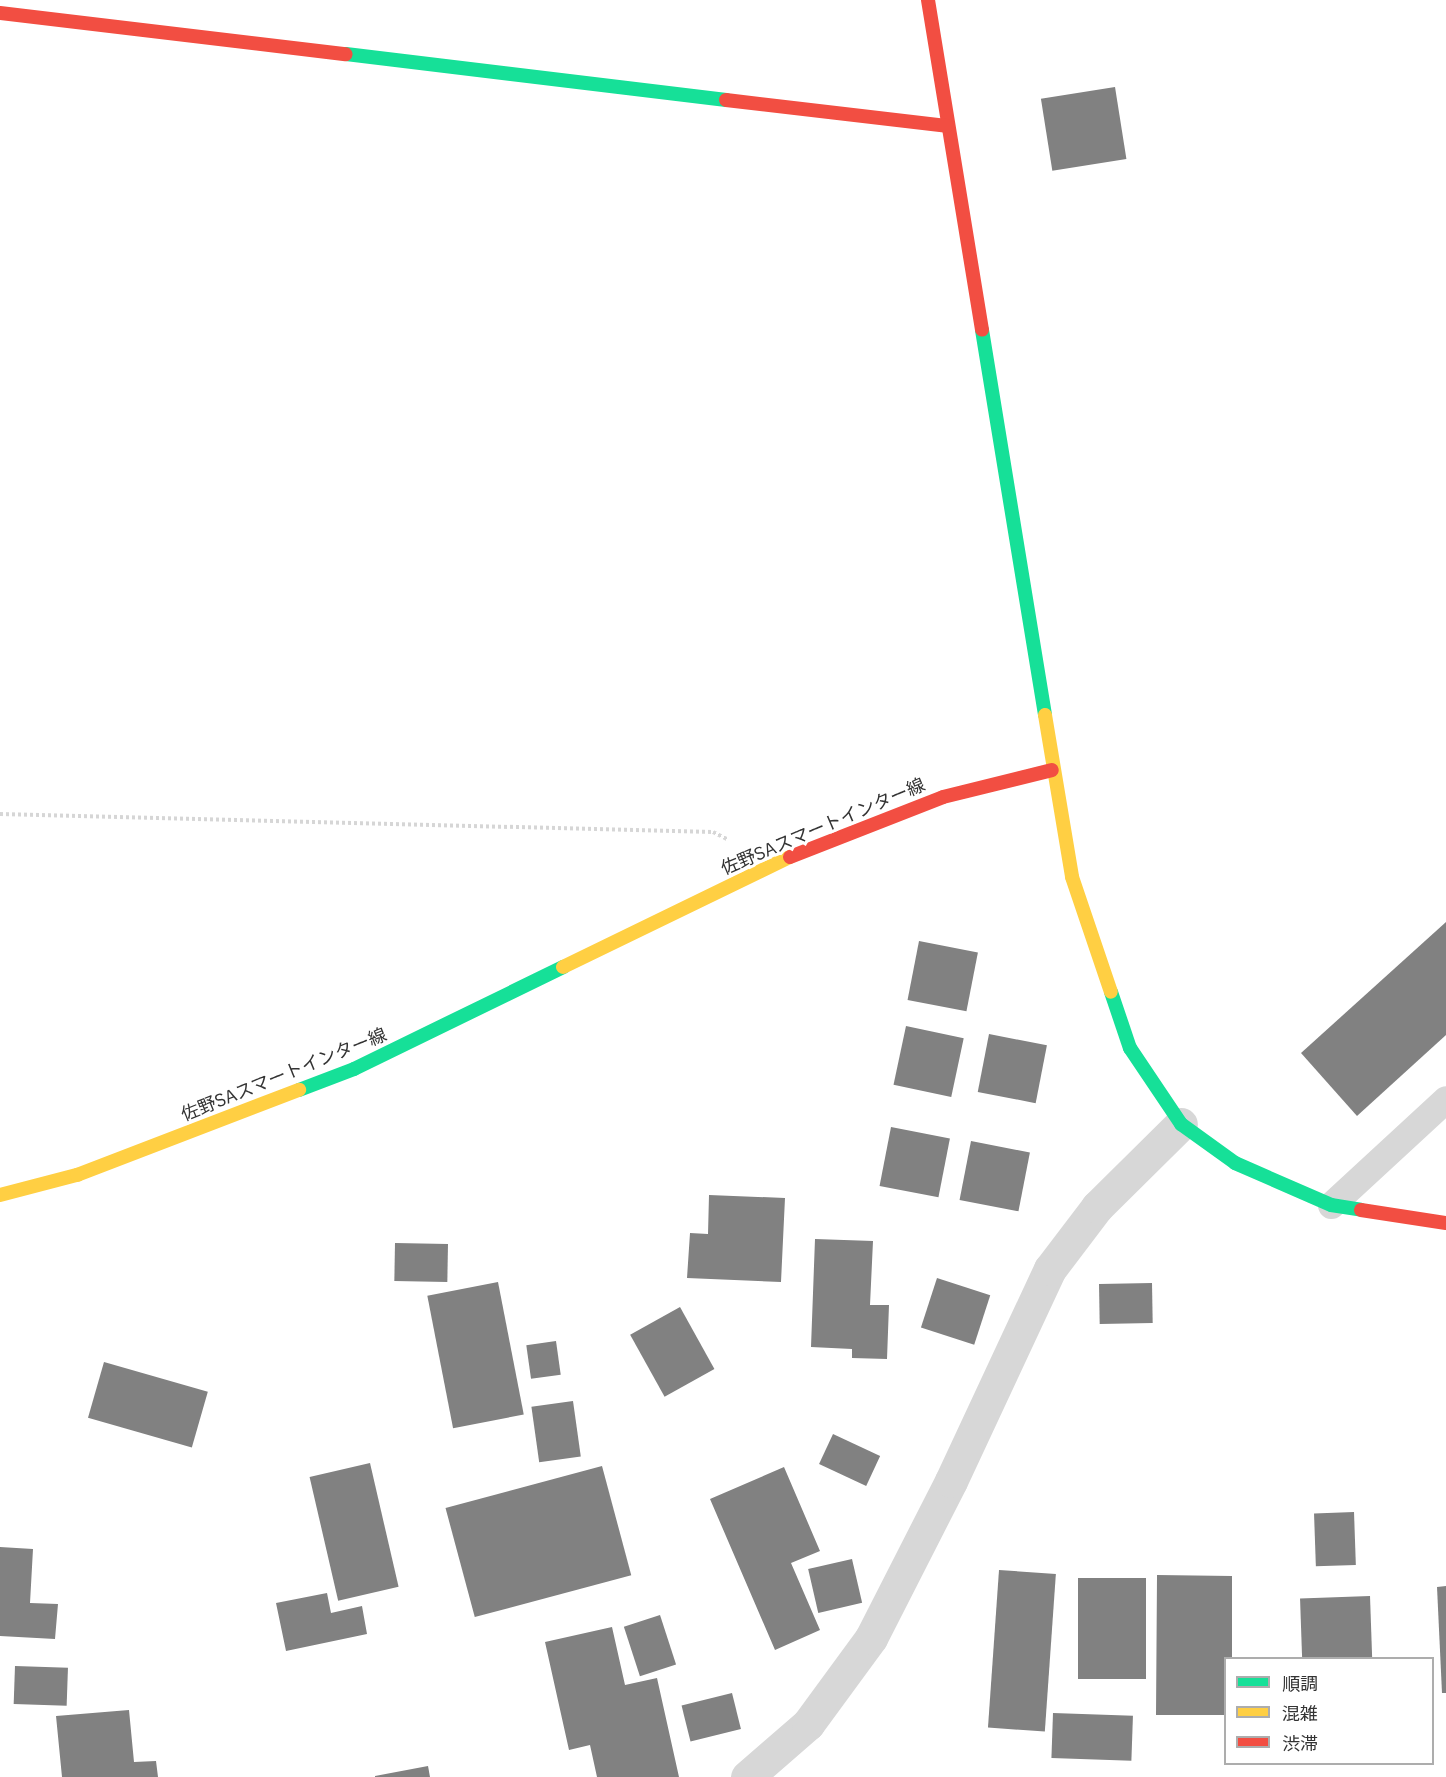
<!DOCTYPE html>
<html>
<head>
<meta charset="utf-8">
<style>
	body { margin:0 }
	#map { position:relative; width:1446px; height:1777px; overflow:hidden; background:#fff; font-family:"IBM Plex Sans","Noto Sans JP",sans-serif }
	div>[style] { position:absolute }
	[style*='--x'] { left:calc(var(--x)*1px); top:calc(var(--y)*1px); width:calc(var(--w)*1px); rotate:calc(var(--a)*1deg) }
	.building>* { inset:0; background:#818181; transform-origin:0 0 }
	.path>* { height:4px; margin-top:-2px; transform-origin:0; background:repeating-linear-gradient(90deg,#d6d6d6 0 3px,transparent 0 6px) }
	.lane>* { height:27px; margin:-13.5px; padding:0 13.5px; transform-origin:13.5px; border-radius:13.5px; background:#d7d7d7 }
	.street>* { height:33px; margin:-16.5px; padding:0 16.5px; transform-origin:16.5px; border-radius:16.5px; background:#d7d7d7 }
	.fast>* { height:14px; margin:-7px; padding:0 7px; transform-origin:7px; border-radius:7px; background:#16e098 }
	.slow>* { height:14px; margin:-7px; padding:0 7px; transform-origin:7px; border-radius:7px; background:#ffcf43 }
	.jam>* { height:14px; margin:-7px; padding:0 7px; transform-origin:7px; border-radius:7px; background:#f24e42 }
	span { translate:-50% -50%; white-space:nowrap; text-align:center; line-height:1.15; -webkit-text-stroke:6px #fff; paint-order:stroke }
	.street-label { font-size:18px; color:#333 }
	.legend { position:absolute; left:1224px; top:1657px; width:210px; height:108px; box-sizing:border-box; background:#fff; border:2px solid #adadad; margin:0; padding:8px 10px; list-style:none; font-size:18px; color:#333 }
	.legend li { display:flex; align-items:center; gap:12px; height:30px }
	.legend b { width:30px; border:2px solid #adadad }
</style>
</head>
<body>
<div id="map">
	<div class="building">
		<i style="left:1115px;top:87px;width:73px;height:75px;rotate:81deg"></i>
		<i style="clip-path:polygon(1446px 922px,1446px 1035px,1357px 1116px,1301px 1053px)"></i>
		<i style="left:919px;top:941px;width:60px;height:60px;rotate:11deg"></i>
		<i style="left:906px;top:1026px;width:59px;height:60px;rotate:12deg"></i>
		<i style="left:989px;top:1034px;width:59px;height:59px;rotate:11deg"></i>
		<i style="left:891px;top:1127px;width:60px;height:60px;rotate:11deg"></i>
		<i style="left:971px;top:1141px;width:60px;height:60px;rotate:11deg"></i>
		<i style="clip-path:polygon(709px 1195px,785px 1198px,781px 1282px,687px 1278px,690px 1233px,708px 1234px)"></i>
		<i style="clip-path:polygon(815px 1239px,873px 1241px,870px 1305px,889px 1305px,887px 1359px,852px 1358px,852px 1349px,811px 1347px)"></i>
		<i style="left:395px;top:1243px;width:53px;height:38px;rotate:1deg"></i>
		<i style="left:937px;top:1278px;width:56px;height:52px;rotate:18deg"></i>
		<i style="left:498px;top:1282px;width:135px;height:72px;rotate:79deg"></i>
		<i style="left:1152px;top:1283px;width:40px;height:53px;rotate:89deg"></i>
		<i style="left:680px;top:1307px;width:71px;height:57px;rotate:61deg"></i>
		<i style="left:556px;top:1341px;width:34px;height:30px;rotate:82deg"></i>
		<i style="left:104px;top:1362px;width:108px;height:58px;rotate:16deg"></i>
		<i style="left:573px;top:1401px;width:56px;height:42px;rotate:82deg"></i>
		<i style="left:833px;top:1434px;width:52px;height:33px;rotate:25deg"></i>
		<i style="left:370px;top:1463px;width:127px;height:62px;rotate:77deg"></i>
		<i style="left:602px;top:1466px;width:113px;height:162px;rotate:75deg"></i>
		<i style="clip-path:polygon(784px 1467px,820px 1551px,791px 1563px,820px 1630px,775px 1650px,710px 1499px)"></i>
		<i style="left:1354px;top:1512px;width:53px;height:40px;rotate:88deg"></i>
		<i style="clip-path:polygon(0 1547px,33px 1549px,30px 1603px,58px 1604px,55px 1639px,0 1636px)"></i>
		<i style="left:852px;top:1559px;width:45px;height:45px;rotate:77deg"></i>
		<i style="left:999px;top:1570px;width:57px;height:158px;rotate:4deg"></i>
		<i style="clip-path:polygon(1157px 1575px,1232px 1576px,1232px 1658px,1226px 1658px,1226px 1715px,1156px 1715px)"></i>
		<i style="left:1078px;top:1578px;width:68px;height:101px"></i>
		<i style="clip-path:polygon(1446px 1586px,1446px 1693px,1442px 1693px,1437px 1587px)"></i>
		<i style="clip-path:polygon(327px 1593px,331px 1613px,362px 1606px,367px 1634px,286px 1651px,276px 1603px)"></i>
		<i style="left:1370px;top:1596px;width:62px;height:70px;rotate:88deg"></i>
		<i style="left:660px;top:1615px;width:52px;height:38px;rotate:72deg"></i>
		<i style="clip-path:polygon(612px 1627px,625px 1685px,657px 1678px,679px 1777px,597px 1777px,590px 1745px,569px 1750px,545px 1642px)"></i>
		<i style="left:15px;top:1666px;width:53px;height:38px;rotate:2deg"></i>
		<i style="left:732px;top:1693px;width:37px;height:52px;rotate:76deg"></i>
		<i style="clip-path:polygon(129px 1710px,134px 1762px,156px 1761px,158px 1777px,62px 1777px,56px 1716px)"></i>
		<i style="left:1053px;top:1713px;width:80px;height:45px;rotate:2deg"></i>
		<i style="clip-path:polygon(428px 1766px,430px 1777px,375px 1777px,375px 1776px)"></i>
	</div>
	<div class="path">
		<i style="--x:0;--y:814;--w:713;--a:1.45"></i>
		<i style="--x:713;--y:832;--w:16;--a:27"></i>
	</div>
	<div class="lane">
		<i style="--x:1331;--y:1205;--w:156;--a:-42.7"></i>
	</div>
	<div class="street">
		<i style="--x:747;--y:1777;--w:81;--a:-41"></i>
		<i style="--x:808;--y:1724;--w:107;--a:-53.8"></i>
		<i style="--x:871;--y:1638;--w:176;--a:-63"></i>
		<i style="--x:951;--y:1481;--w:234;--a:-65"></i>
		<i style="--x:1050;--y:1269;--w:78;--a:-52.8"></i>
		<i style="--x:1097;--y:1207;--w:118;--a:-44.7"></i>
	</div>
	<div class="fast">
		<i style="--x:346;--y:54;--w:383;--a:6.9"></i>
		<i style="--x:982;--y:330;--w:390;--a:80.7"></i>
		<i style="--x:1111;--y:992;--w:59;--a:71.3"></i>
		<i style="--x:1130;--y:1048;--w:92;--a:56.1"></i>
		<i style="--x:1181;--y:1124;--w:67;--a:35.8"></i>
		<i style="--x:1235;--y:1163;--w:105;--a:23.6"></i>
		<i style="--x:1331;--y:1205;--w:30;--a:9"></i>
		<i style="--x:299;--y:1090;--w:59;--a:-20.9"></i>
		<i style="--x:354;--y:1069;--w:233;--a:-26"></i>
	</div>
	<div class="slow">
		<i style="--x:1045;--y:715;--w:164;--a:80.5"></i>
		<i style="--x:1072;--y:877;--w:121;--a:71.3"></i>
		<i style="--x:563;--y:967;--w:252;--a:-25.9"></i>
		<i style="--x:0;--y:1195;--w:80;--a:-14.6"></i>
		<i style="--x:77;--y:1175;--w:238;--a:-21"></i>
	</div>
	<div class="jam">
		<i style="--x:928;--y:0;--w:334;--a:80.7"></i>
		<i style="--x:0;--y:13;--w:348;--a:6.8"></i>
		<i style="--x:726;--y:100;--w:222;--a:6.7"></i>
		<i style="--x:790;--y:857;--w:164;--a:-21.4"></i>
		<i style="--x:943;--y:797;--w:112;--a:-13.9"></i>
		<i style="--x:1361;--y:1210;--w:86;--a:8.7"></i>
	</div>
	<div class="street-label">
		<span style="left:823px;top:827px;rotate:-23deg">佐野SAスマートインター線</span>
		<span style="left:284px;top:1075px;rotate:-22deg">佐野SAスマートインター線</span>
	</div>
	<ul class="legend">
	<li><b style="height:8px;background:#16e098"></b>順調</li>
	<li><b style="height:8px;background:#ffcf43"></b>混雑</li>
	<li><b style="height:8px;background:#f24e42"></b>渋滞</li>
	</ul>
</div>
</body>
</html>
